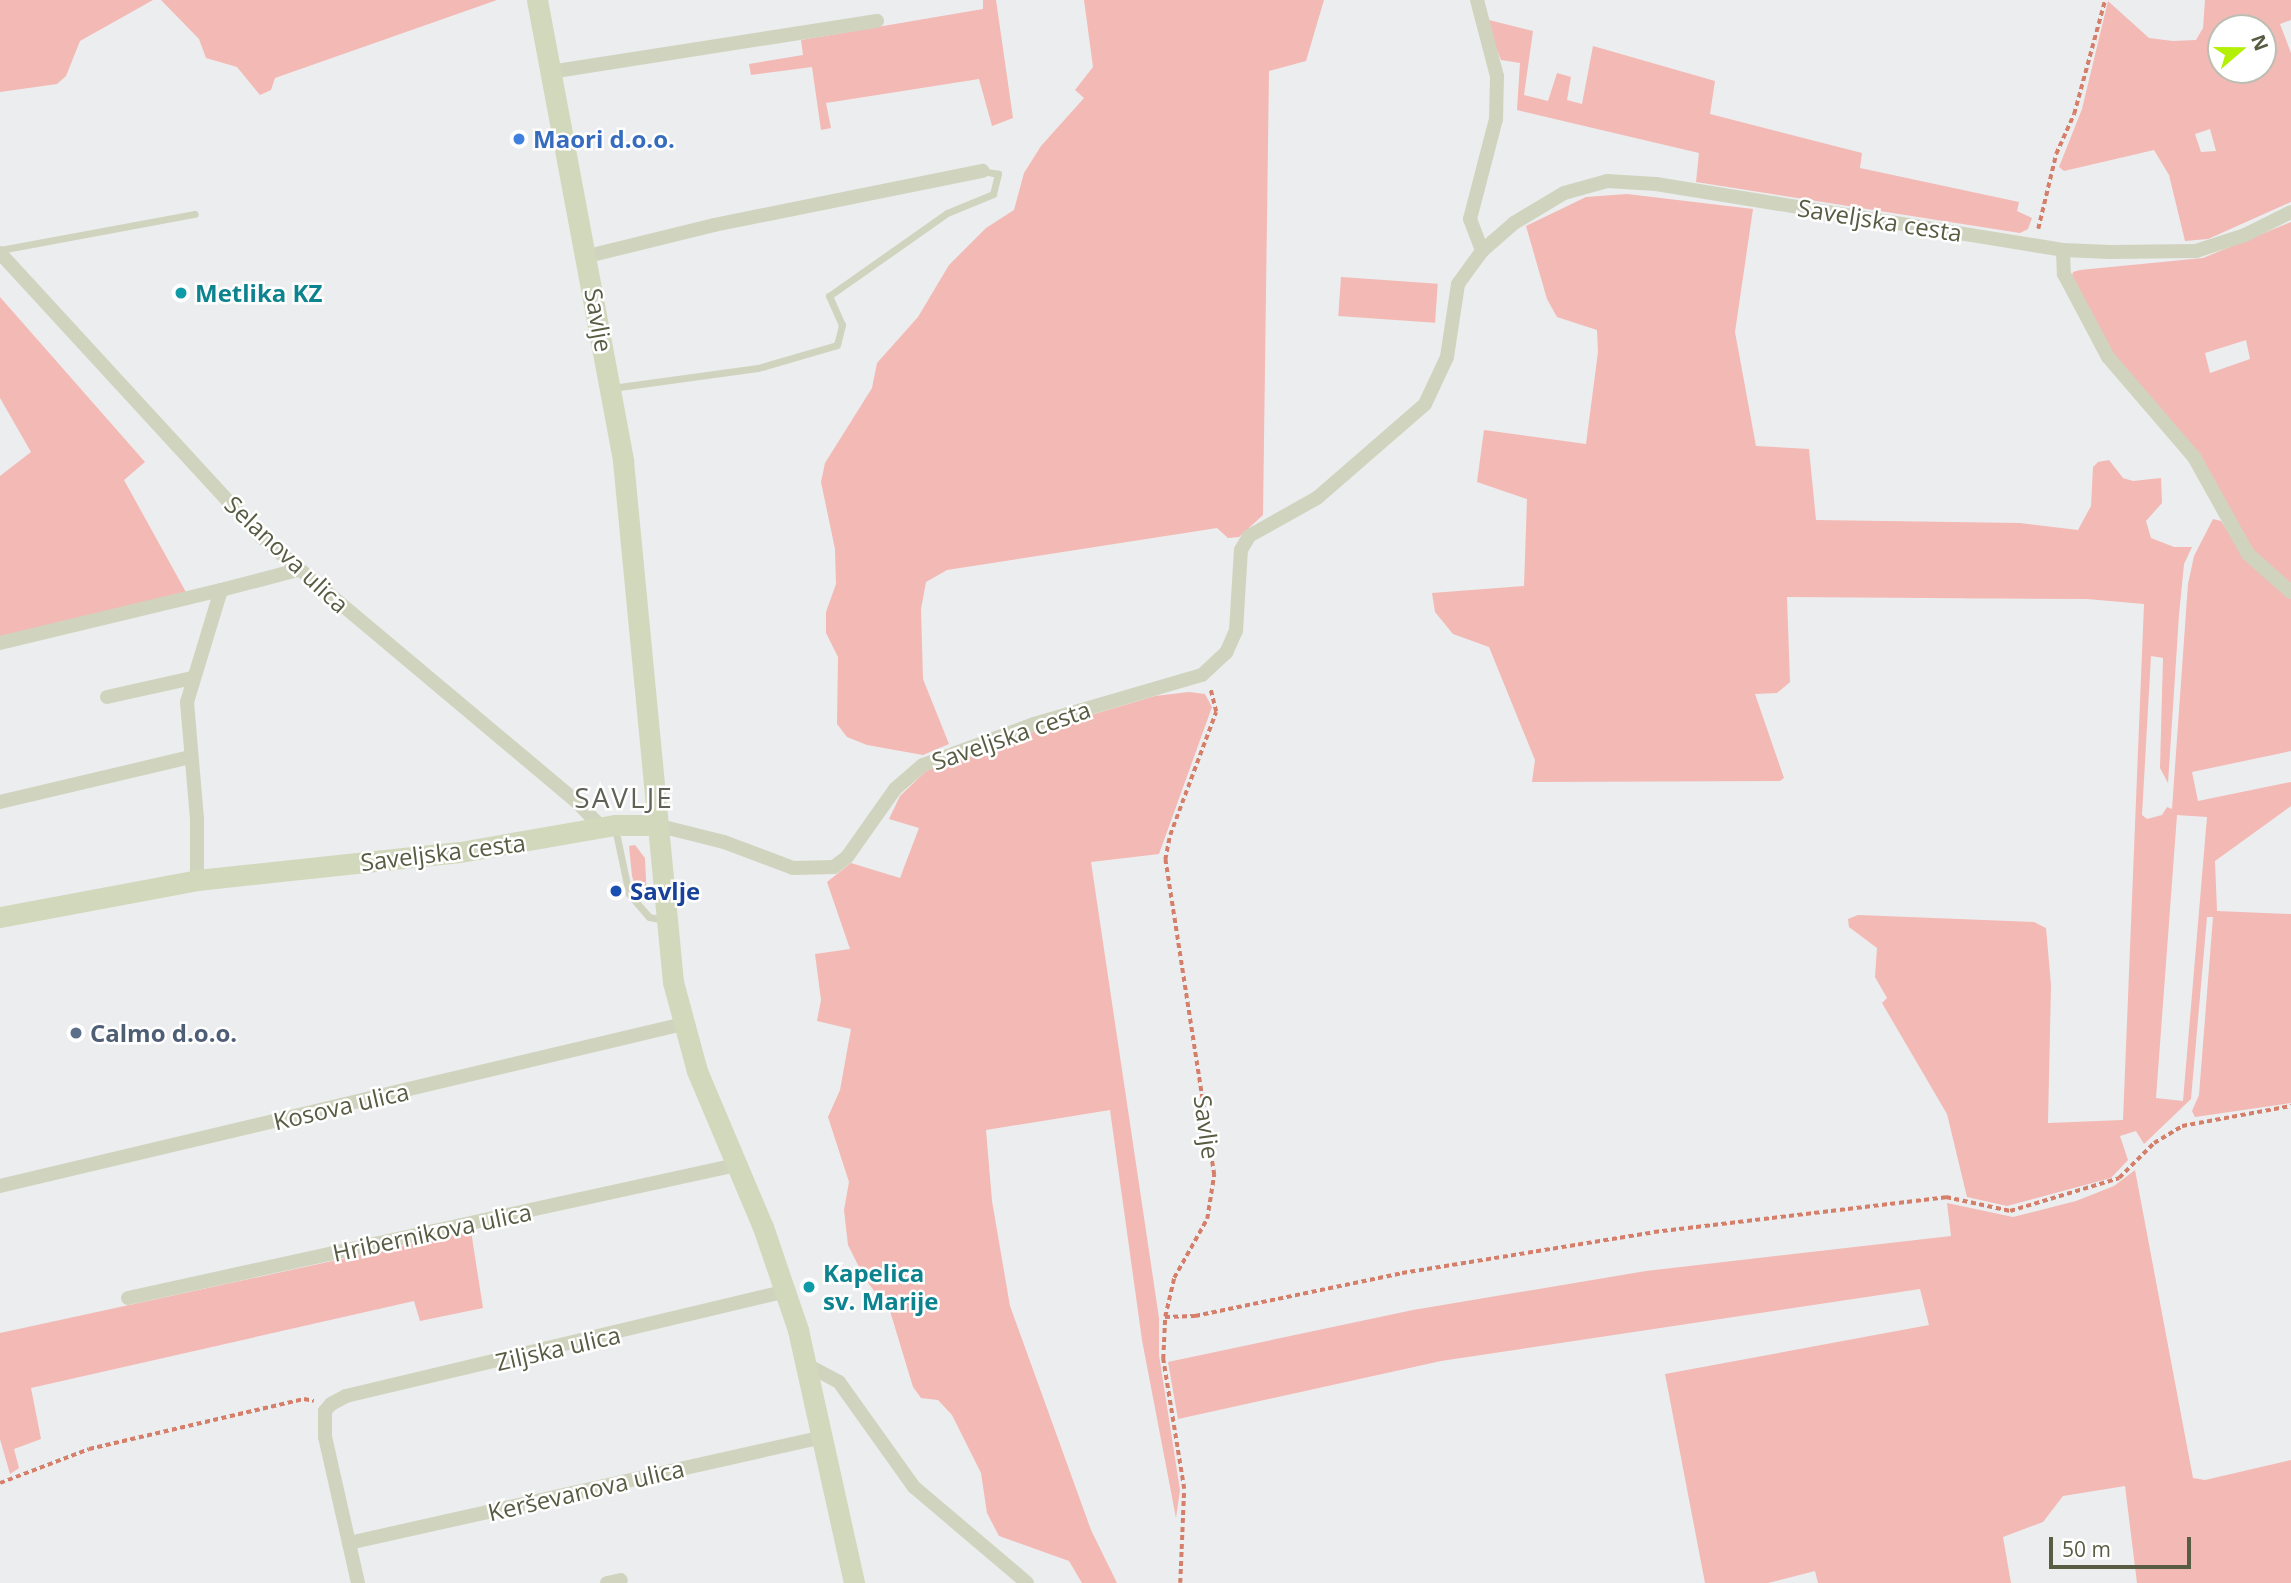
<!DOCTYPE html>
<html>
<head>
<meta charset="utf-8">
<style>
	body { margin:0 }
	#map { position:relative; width:2291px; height:1583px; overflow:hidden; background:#ecedef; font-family:"Open Sans",sans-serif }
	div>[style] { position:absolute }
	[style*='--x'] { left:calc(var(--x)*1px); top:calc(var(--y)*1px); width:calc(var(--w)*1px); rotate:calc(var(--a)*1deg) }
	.green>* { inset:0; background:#f3b9b4; transform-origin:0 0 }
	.path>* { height:3.5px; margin-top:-1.75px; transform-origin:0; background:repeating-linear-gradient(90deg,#d57e69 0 5px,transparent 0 8.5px) }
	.lane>* { height:7px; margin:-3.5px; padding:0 3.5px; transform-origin:3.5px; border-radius:3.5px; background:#d0d4be }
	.street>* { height:14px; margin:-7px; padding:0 7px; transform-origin:7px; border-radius:7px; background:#d0d4be }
	.secondary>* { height:21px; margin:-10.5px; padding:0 10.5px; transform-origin:10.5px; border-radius:10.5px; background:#d2d8bc }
	.dots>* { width:19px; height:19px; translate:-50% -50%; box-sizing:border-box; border:4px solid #fff; border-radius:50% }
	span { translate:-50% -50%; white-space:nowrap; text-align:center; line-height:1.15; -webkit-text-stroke:5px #fff; paint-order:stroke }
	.shop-label { font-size:24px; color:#366cbe; font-weight:700 }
	.left { translate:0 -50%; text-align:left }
	.street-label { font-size:24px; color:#585c43 }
	.culture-label { font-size:24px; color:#0d838f; font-weight:700 }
	.transit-label { font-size:24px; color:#164399; font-weight:700 }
	.service-label { font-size:24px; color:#4e5e75; font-weight:700 }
	.quarter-label { font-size:28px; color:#606258; letter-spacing:2px }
	.north { position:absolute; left:2207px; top:14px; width:70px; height:70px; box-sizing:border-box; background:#fff; border:2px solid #bcbeb4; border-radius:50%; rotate:70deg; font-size:19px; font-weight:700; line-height:28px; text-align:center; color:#585c43 }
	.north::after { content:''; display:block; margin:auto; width:24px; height:32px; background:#b4f005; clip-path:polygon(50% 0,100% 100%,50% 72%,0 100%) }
	.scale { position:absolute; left:2049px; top:1537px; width:142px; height:32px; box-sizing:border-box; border:4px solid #585c43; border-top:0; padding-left:9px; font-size:21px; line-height:24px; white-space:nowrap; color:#585c43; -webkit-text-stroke:5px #fff; paint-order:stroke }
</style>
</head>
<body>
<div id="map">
	<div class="green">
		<i style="clip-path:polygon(0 0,153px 0,80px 41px,66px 76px,57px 84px,0 92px)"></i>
		<i style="clip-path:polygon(161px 0,497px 0,275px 78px,271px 90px,260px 95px,237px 67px,206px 58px,199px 39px)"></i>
		<i style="clip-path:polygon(983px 0,996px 0,1013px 118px,992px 126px,979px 79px,826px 103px,831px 128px,821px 130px,812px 67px,751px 75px,749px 64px,803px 55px,801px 40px,983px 9px)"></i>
		<i style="clip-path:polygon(1084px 0,1324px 0,1306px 61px,1269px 71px,1263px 515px,1239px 537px,1228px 538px,1217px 528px,947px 570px,926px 582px,921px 609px,923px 679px,949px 744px,923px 755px,867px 745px,847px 737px,837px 724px,838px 657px,826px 633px,826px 612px,836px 584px,835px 549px,821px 482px,825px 463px,872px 388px,877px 363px,918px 317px,949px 265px,986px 228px,1014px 210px,1024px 173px,1041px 146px,1084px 98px,1075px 90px,1093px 67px)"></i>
		<i style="clip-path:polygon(evenodd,2205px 0,2291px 0,2291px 20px,2280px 24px,2291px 53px,2291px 202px,2208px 239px,2185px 241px,2169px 175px,2154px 150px,2064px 171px,2059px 167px,2082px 109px,2108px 1px,2149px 38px,2173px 41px,2196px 40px,2203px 28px,2205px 0,2263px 28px,2263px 70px,2221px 70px,2221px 28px,2263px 28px,2205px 0,2210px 129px,2216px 151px,2201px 152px,2195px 134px,2210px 129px)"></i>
		<i style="clip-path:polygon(1485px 19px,1533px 31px,1524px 95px,1548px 101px,1557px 73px,1571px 77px,1567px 100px,1582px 104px,1593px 46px,1715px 81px,1710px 114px,1862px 153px,1860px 168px,2019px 202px,2017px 211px,2032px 218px,2028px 229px,2020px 233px,1696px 182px,1699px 153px,1517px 110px,1520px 63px,1501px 60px)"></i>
		<i style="clip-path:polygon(evenodd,1627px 194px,1753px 209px,1735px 332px,1756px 446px,1809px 449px,1816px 520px,2020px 523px,2078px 530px,2091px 506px,2093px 467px,2098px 462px,2109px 460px,2123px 478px,2133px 481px,2161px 478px,2162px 503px,2146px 521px,2151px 538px,2174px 547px,2192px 547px,2184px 564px,2179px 615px,2168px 783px,2160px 768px,2163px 658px,2151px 656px,2142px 815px,2147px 819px,2162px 815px,2167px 807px,2172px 809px,2188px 584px,2194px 556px,2213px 519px,2221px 521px,2246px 559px,2291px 599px,2291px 751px,2192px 772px,2198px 801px,2291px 782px,2291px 806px,2215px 861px,2217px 911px,2291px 914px,2291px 1103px,2195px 1117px,2192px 1111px,2199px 1095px,2213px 917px,2207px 917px,2191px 1099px,2144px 1144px,2136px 1131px,2120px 1136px,2128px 1160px,2111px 1178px,2007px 1206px,1967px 1197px,1947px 1114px,1882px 1003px,1887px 998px,1875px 977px,1877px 948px,1849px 927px,1848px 919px,1858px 915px,2034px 922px,2046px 928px,2051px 985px,2048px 1123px,2123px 1120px,2144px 604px,2087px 599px,1787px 597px,1790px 682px,1777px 693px,1755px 694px,1784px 778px,1780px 781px,1532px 782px,1535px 760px,1489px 647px,1453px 634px,1435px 612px,1432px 593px,1524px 586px,1527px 499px,1477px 482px,1484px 430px,1586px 444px,1598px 352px,1597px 330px,1557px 317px,1547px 299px,1526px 226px,1586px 197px,1627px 194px,2177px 815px,2207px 817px,2183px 1101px,2156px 1098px,2177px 815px)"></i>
		<i style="clip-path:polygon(evenodd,2291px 222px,2291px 587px,2252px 552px,2224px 507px,2108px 350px,2071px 280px,2073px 272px,2080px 270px,2203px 258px,2291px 222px,2246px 340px,2250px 359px,2210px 373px,2205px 353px,2246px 340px)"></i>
		<i style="left:1341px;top:277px;width:97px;height:39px;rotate:4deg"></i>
		<i style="clip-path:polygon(0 297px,145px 462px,124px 480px,187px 594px,0 638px,0 476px,31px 452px,0 398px)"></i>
		<i style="clip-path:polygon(1189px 692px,1205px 694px,1212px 707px,1159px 854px,1091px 862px,1159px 1318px,1159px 1355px,1180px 1490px,1176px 1518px,1142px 1340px,1110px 1110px,986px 1130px,992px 1201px,1010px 1306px,1091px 1530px,1117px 1583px,1082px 1583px,1069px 1561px,999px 1536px,987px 1513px,981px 1473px,952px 1415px,938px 1400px,921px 1398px,913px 1387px,890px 1311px,865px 1279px,848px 1245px,844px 1210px,849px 1182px,828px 1117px,840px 1090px,851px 1029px,817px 1021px,821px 1000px,815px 954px,850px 949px,827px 882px,851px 863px,900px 878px,919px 828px,889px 819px,900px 796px,925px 772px,955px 755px,1155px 696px)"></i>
		<i style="clip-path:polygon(635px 845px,645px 858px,647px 901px,638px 895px,632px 876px,629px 846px)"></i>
		<i style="clip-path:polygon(2135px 1170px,2193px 1478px,2205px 1480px,2291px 1460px,2291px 1583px,2137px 1583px,2125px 1486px,2063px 1496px,2043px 1522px,2003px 1537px,2011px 1583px,1818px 1583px,1815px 1571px,1768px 1583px,1705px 1583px,1665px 1374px,1929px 1325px,1920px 1289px,1441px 1361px,1178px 1419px,1168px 1362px,1413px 1310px,1646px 1271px,1951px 1236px,1947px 1203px,2013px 1217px,2076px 1201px,2114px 1186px)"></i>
		<i style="clip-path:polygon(471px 1231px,483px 1308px,420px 1321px,414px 1301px,31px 1388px,41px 1439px,14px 1449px,19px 1468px,10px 1474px,0 1439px,0 1333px)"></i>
	</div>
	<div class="path">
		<i style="--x:2038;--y:229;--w:77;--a:-76.5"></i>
		<i style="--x:2056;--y:154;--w:44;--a:-65.8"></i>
		<i style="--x:2074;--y:114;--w:118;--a:-74.8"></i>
		<i style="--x:1165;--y:1317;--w:30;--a:-2"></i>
		<i style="--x:1195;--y:1316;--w:211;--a:-11.7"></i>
		<i style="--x:1402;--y:1273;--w:255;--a:-9.2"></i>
		<i style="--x:1654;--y:1232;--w:294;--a:-6.8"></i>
		<i style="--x:1946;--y:1197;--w:66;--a:12.3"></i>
		<i style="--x:2010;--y:1211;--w:114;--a:-16.8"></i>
		<i style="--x:2119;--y:1178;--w:49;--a:-45"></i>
		<i style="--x:2154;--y:1143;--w:33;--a:-31"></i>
		<i style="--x:2182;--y:1126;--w:111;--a:-10.4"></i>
		<i style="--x:0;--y:1483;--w:95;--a:-20.9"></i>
		<i style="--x:89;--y:1449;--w:221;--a:-13.1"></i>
		<i style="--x:304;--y:1399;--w:10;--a:11"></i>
		<i style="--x:1180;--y:1583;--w:94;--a:-87.6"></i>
		<i style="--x:1184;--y:1489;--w:132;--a:-99.2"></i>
		<i style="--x:1163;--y:1359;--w:42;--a:-87.3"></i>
		<i style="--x:1165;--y:1317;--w:40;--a:-77"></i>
		<i style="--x:1174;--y:1278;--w:68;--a:-60.8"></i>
		<i style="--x:1207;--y:1219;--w:45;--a:-81"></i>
		<i style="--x:1214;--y:1175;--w:319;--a:-98.8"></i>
		<i style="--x:1165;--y:860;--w:25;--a:-79"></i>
		<i style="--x:1170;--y:835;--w:131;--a:-69.5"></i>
		<i style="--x:1216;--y:712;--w:25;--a:-104"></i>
	</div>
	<div class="lane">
		<i style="--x:0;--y:250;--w:198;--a:-10.5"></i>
		<i style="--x:612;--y:388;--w:147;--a:-7.8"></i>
		<i style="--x:758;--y:368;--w:82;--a:-16.2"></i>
		<i style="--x:837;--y:345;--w:21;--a:-76"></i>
		<i style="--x:842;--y:325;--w:32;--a:-114"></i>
		<i style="--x:829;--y:296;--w:144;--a:-35.1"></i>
		<i style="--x:947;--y:213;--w:50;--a:-22.4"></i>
		<i style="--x:993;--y:194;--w:21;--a:-76"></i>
		<i style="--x:998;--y:174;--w:15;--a:-169"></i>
		<i style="--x:615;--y:828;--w:67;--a:78"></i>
		<i style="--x:629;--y:894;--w:30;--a:49"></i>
		<i style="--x:649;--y:917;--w:15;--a:11"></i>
	</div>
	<div class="street">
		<i style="--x:1477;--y:0;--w:79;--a:75.3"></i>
		<i style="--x:1497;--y:76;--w:43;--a:91.3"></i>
		<i style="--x:1496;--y:119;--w:103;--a:104.6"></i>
		<i style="--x:1470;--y:219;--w:34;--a:69"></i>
		<i style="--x:550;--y:72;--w:331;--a:-8.9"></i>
		<i style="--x:2063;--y:250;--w:24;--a:88"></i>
		<i style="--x:2064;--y:274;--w:94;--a:62.1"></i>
		<i style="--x:2108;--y:357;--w:132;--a:49.3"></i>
		<i style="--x:2194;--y:457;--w:111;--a:60.9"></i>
		<i style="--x:2248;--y:554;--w:57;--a:41.5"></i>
		<i style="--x:0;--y:253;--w:384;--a:47.4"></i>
		<i style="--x:260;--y:536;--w:412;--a:40"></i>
		<i style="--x:576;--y:801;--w:36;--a:46"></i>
		<i style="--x:588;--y:256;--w:130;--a:-13.8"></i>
		<i style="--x:714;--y:225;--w:274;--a:-11.4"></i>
		<i style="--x:0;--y:643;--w:227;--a:-13.5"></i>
		<i style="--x:107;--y:697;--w:88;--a:-12.5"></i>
		<i style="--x:0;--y:802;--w:195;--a:-13.3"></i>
		<i style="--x:656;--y:825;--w:70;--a:14"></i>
		<i style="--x:724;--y:842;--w:74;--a:20.6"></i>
		<i style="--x:793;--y:868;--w:41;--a:-1.4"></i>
		<i style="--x:834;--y:867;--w:16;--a:-38"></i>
		<i style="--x:847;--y:857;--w:83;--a:-54.8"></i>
		<i style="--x:895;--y:789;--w:37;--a:-41"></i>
		<i style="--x:923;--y:765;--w:118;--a:-20.3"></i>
		<i style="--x:1034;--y:724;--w:175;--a:-16.3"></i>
		<i style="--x:1202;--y:675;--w:33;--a:-43"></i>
		<i style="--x:1226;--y:653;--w:24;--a:-66"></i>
		<i style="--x:1236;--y:631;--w:81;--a:-86.5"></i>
		<i style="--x:1241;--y:550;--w:16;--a:-60"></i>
		<i style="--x:1249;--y:536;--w:78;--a:-29.2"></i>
		<i style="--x:1317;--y:498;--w:143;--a:-41"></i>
		<i style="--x:1425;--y:404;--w:52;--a:-64.9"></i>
		<i style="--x:1447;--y:357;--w:74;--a:-81.4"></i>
		<i style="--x:1458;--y:284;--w:41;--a:-54"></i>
		<i style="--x:1482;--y:251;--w:43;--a:-41.2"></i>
		<i style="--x:1514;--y:223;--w:58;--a:-31"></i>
		<i style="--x:1564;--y:193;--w:45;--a:-15.6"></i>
		<i style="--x:1607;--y:181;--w:49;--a:3.5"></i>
		<i style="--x:1656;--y:184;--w:412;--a:9.2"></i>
		<i style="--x:2063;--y:250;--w:47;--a:2.4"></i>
		<i style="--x:2110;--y:252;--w:86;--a:-0.7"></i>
		<i style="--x:2196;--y:251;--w:52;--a:-18.1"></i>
		<i style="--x:2245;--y:235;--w:51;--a:-26.6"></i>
		<i style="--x:197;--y:880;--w:61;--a:-90"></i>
		<i style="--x:197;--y:819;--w:117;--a:-94.9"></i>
		<i style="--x:187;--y:702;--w:117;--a:-73.1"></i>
		<i style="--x:221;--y:590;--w:80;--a:-14.6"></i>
		<i style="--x:0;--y:1186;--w:702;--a:-13.34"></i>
		<i style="--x:128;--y:1298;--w:622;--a:-12.34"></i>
		<i style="--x:807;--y:1365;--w:36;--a:28"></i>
		<i style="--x:839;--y:1382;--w:129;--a:54.5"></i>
		<i style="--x:914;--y:1487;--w:148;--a:40.3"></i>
		<i style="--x:349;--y:1543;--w:486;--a:-12.6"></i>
		<i style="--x:358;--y:1583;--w:150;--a:-102.7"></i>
		<i style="--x:325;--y:1437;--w:26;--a:-90"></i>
		<i style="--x:325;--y:1411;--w:9;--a:-49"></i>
		<i style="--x:331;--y:1404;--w:17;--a:-28"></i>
		<i style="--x:346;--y:1396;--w:452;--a:-13.4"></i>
		<i style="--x:607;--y:1583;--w:14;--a:-12"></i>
	</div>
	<div class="secondary">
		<i style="--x:537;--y:0;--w:469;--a:79.4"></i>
		<i style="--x:623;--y:461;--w:523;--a:84.52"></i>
		<i style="--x:673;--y:982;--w:92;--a:74.9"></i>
		<i style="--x:697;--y:1071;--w:169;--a:67.1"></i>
		<i style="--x:763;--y:1227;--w:109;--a:71.2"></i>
		<i style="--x:798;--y:1330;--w:259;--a:77.5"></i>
		<i style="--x:0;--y:917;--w:200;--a:-10.6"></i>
		<i style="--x:197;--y:880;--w:264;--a:-6.1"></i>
		<i style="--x:460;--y:852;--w:157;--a:-9.9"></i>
		<i style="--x:615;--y:825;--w:41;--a:0"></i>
	</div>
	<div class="dots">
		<i style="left:519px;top:139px;background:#3f7fe0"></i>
		<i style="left:181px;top:293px;background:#0f9aa8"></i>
		<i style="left:616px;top:891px;background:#1a4fb4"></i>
		<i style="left:76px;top:1033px;background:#5c6f8a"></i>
		<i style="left:809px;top:1287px;background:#0f9aa8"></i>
	</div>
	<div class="shop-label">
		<span class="left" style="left:533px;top:139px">Maori d.o.o.</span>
	</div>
	<div class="street-label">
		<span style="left:1880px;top:220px;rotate:9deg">Saveljska cesta</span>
		<span style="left:599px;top:320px;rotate:80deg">Savlje</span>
		<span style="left:287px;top:554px;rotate:43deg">Selanova ulica</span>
		<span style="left:1011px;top:735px;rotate:-19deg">Saveljska cesta</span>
		<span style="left:443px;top:852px;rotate:-7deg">Saveljska cesta</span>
		<span style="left:341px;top:1106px;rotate:-13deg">Kosova ulica</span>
		<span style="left:1207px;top:1127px;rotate:82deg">Savlje</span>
		<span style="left:432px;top:1232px;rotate:-12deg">Hribernikova ulica</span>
		<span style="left:558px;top:1348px;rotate:-13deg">Ziljska ulica</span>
		<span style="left:586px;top:1490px;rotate:-13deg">Kerševanova ulica</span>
	</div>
	<div class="culture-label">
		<span class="left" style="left:195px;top:293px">Metlika KZ</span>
		<span class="left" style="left:823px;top:1287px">Kapelica<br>sv. Marije</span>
	</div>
	<div class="transit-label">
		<span class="left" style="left:630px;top:891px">Savlje</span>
	</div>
	<div class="service-label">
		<span class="left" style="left:90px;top:1033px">Calmo d.o.o.</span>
	</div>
	<div class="quarter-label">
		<span style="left:624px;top:797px">SAVLJE</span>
	</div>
	<div class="north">N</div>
	<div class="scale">50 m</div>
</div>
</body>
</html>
